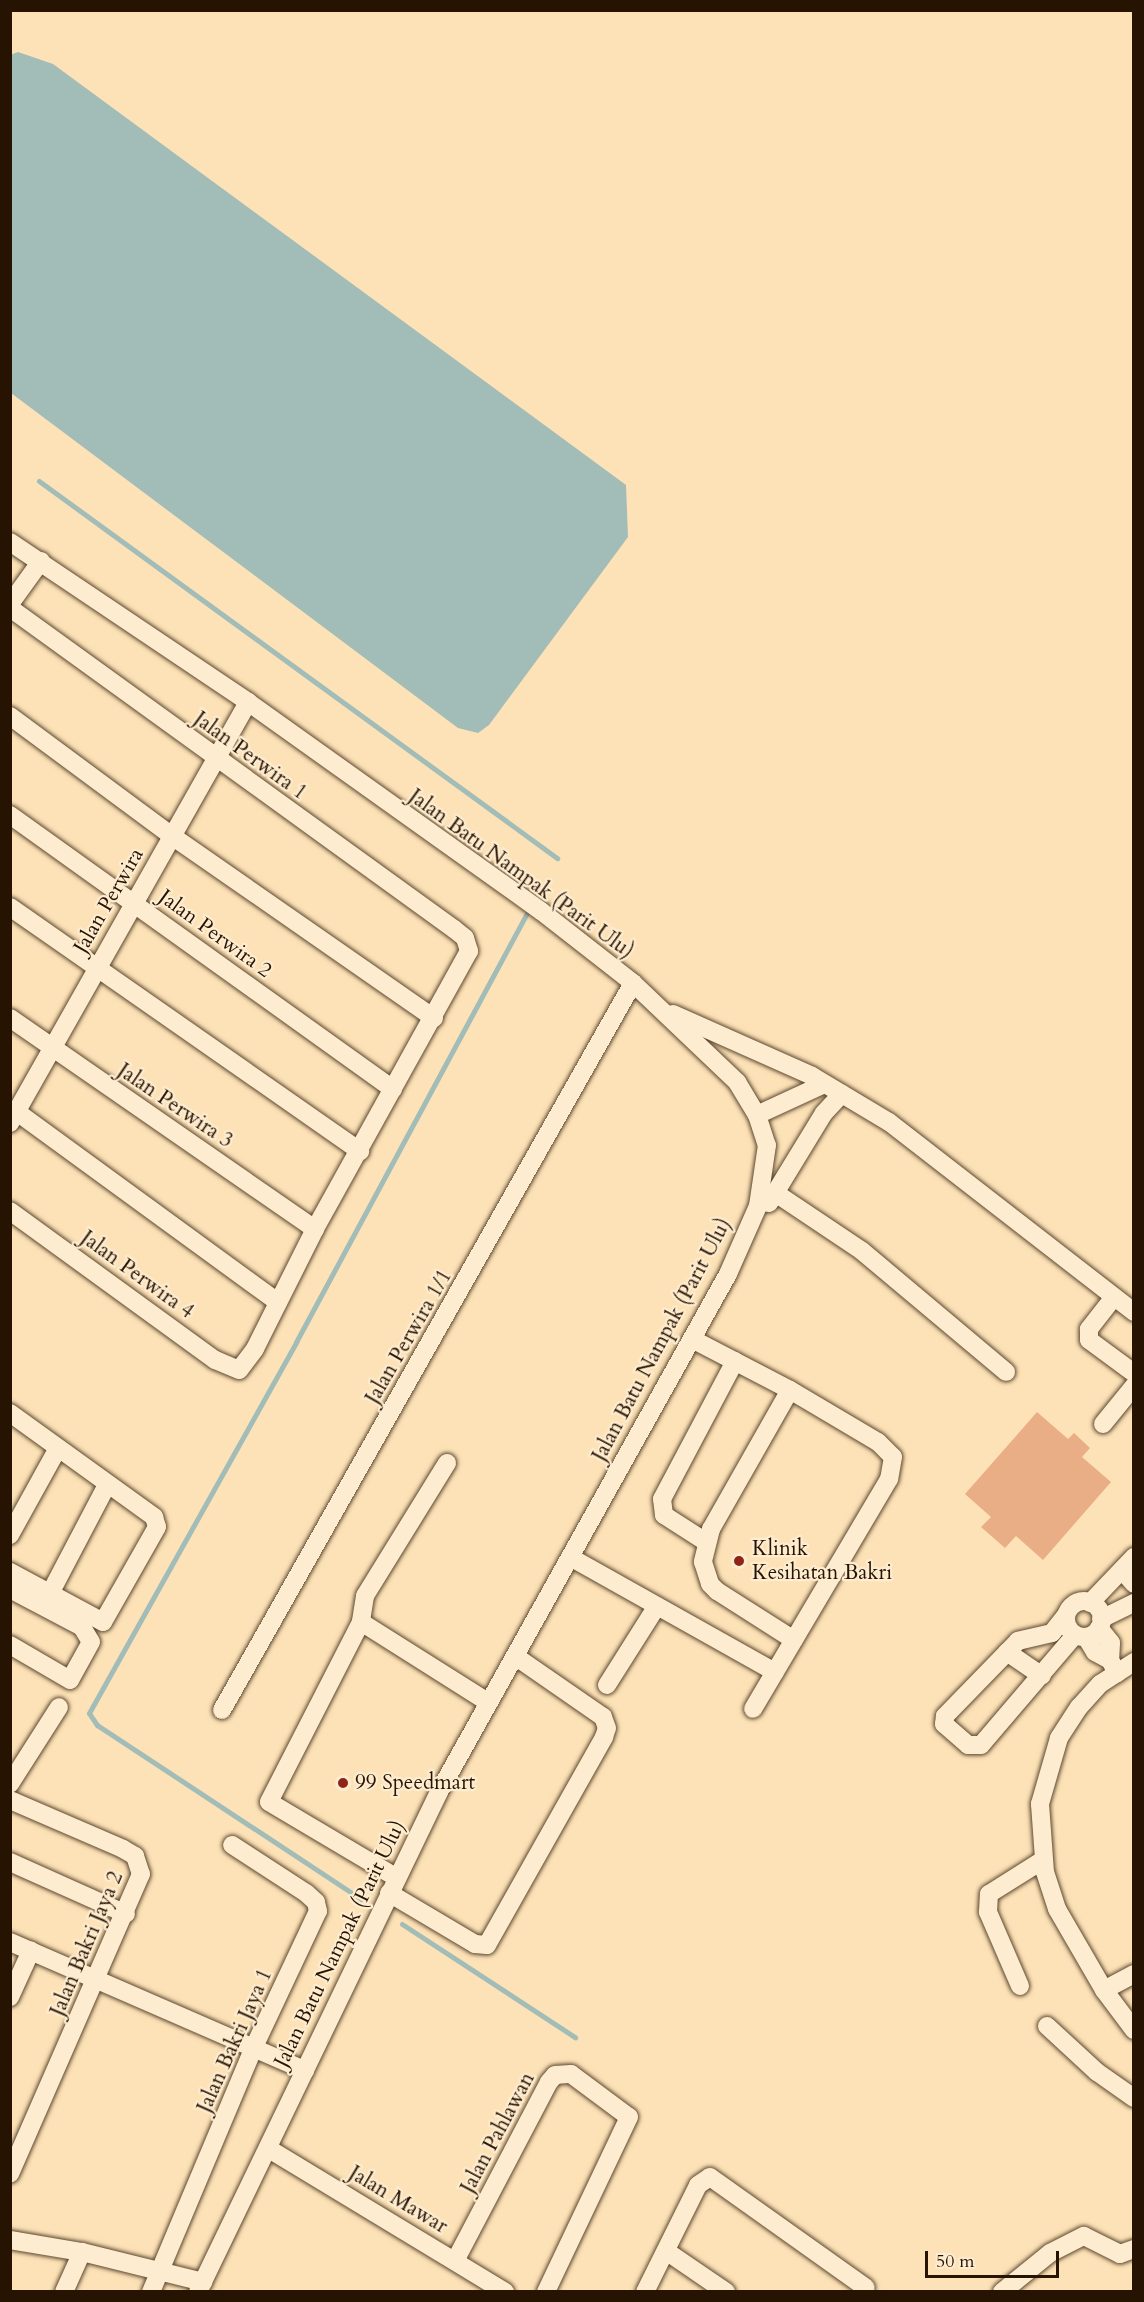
<!DOCTYPE html>
<html>
<head>
<meta charset="utf-8">
<style>
	body { margin:0 }
	#map { position:relative; width:1144px; height:2302px; overflow:hidden; background:#fde2b7; font-family:Cardo,serif }
	div>[style] { position:absolute }
	[style*='--x'] { left:calc(var(--x)*1px); top:calc(var(--y)*1px); width:calc(var(--w)*1px); rotate:calc(var(--a)*1deg) }
	.water>* { inset:0; background:#a2bcb7 }
	.stream>* { height:5px; margin:-2.5px; padding:0 2.5px; transform-origin:2.5px; border-radius:2.5px; background:#a2bcb7 }
	.building>* { inset:0; background:#e9ae86 }
	.roads { filter:drop-shadow(0 0 2px #5c472e) drop-shadow(0 0 2px #5c472e) }
	.minor>* { height:18px; margin:-9px; padding:0 9px; transform-origin:9px; border-radius:9px; background:#feecd0 }
	.minor>.ring { margin:-9px; padding:0; box-sizing:content-box; background:none; border:18px solid #feecd0; border-radius:50% }
	.dots>* { width:16px; height:16px; translate:-50% -50%; box-sizing:border-box; border:3px solid #feecd0; border-radius:50% }
	span { translate:-50% -50%; white-space:nowrap; text-align:center; line-height:1.15; -webkit-text-stroke:4.5px #feecd0; paint-order:stroke }
	.street-label { font-size:21px; color:#271301 }
	.poi-label { font-size:21px; color:#271301 }
	.left { translate:0 -50%; text-align:left }
	.frame { position:absolute; inset:0; border:12px solid #271301; pointer-events:none }
	.scale { position:absolute; left:925px; top:2251px; width:134px; height:27px; box-sizing:border-box; border:3px solid #271301; border-top:0; padding-left:8px; font-size:18px; line-height:21px; white-space:nowrap; color:#271301; -webkit-text-stroke:4px #feecd0; paint-order:stroke }
</style>
</head>
<body>
<div id="map">
	<div class="water">
		<i style="clip-path:polygon(18px 52px,53px 64px,626px 485px,628px 537px,489px 725px,478px 733px,458px 728px,11px 393px,10px 55px)"></i>
	</div>
	<div class="stream">
		<i style="--x:39;--y:481;--w:641;--a:36.05"></i>
		<i style="--x:361;--y:1899;--w:316;--a:-146.6"></i>
		<i style="--x:97;--y:1725;--w:14;--a:-124"></i>
		<i style="--x:89;--y:1713;--w:425;--a:-60.8"></i>
		<i style="--x:296;--y:1342;--w:486;--a:-61.7"></i>
		<i style="--x:402;--y:1924;--w:207;--a:33.2"></i>
	</div>
	<div class="building">
		<i style="clip-path:polygon(1037px 1412px,1068px 1439px,1074px 1433px,1090px 1448px,1082px 1457px,1111px 1482px,1043px 1560px,1016px 1536px,1005px 1548px,981px 1527px,991px 1517px,965px 1494px)"></i>
	</div>
	<div class="roads">
		<div class="minor">
			<i style="--x:10;--y:542;--w:287;--a:33.9"></i>
			<i style="--x:248;--y:702;--w:360;--a:35.5"></i>
			<i style="--x:541;--y:911;--w:117;--a:38"></i>
			<i style="--x:633;--y:983;--w:144;--a:43.6"></i>
			<i style="--x:737;--y:1082;--w:39;--a:59"></i>
			<i style="--x:757;--y:1115;--w:32;--a:72"></i>
			<i style="--x:767;--y:1145;--w:62;--a:98.4"></i>
			<i style="--x:758;--y:1206;--w:74;--a:113.8"></i>
			<i style="--x:728;--y:1274;--w:593;--a:119.16"></i>
			<i style="--x:439;--y:1792;--w:555;--a:115.73"></i>
			<i style="--x:10;--y:604;--w:53;--a:-54.2"></i>
			<i style="--x:10;--y:608;--w:548;--a:35.87"></i>
			<i style="--x:454;--y:929;--w:14;--a:39"></i>
			<i style="--x:465;--y:938;--w:14;--a:73"></i>
			<i style="--x:469;--y:951;--w:318;--a:119"></i>
			<i style="--x:315;--y:1229;--w:134;--a:116.6"></i>
			<i style="--x:255;--y:1349;--w:26;--a:127"></i>
			<i style="--x:239;--y:1370;--w:26;--a:-157"></i>
			<i style="--x:215;--y:1360;--w:253;--a:-144"></i>
			<i style="--x:10;--y:716;--w:202;--a:36.5"></i>
			<i style="--x:172;--y:836;--w:319;--a:34.8"></i>
			<i style="--x:10;--y:815;--w:471;--a:35.6"></i>
			<i style="--x:10;--y:907;--w:427;--a:34.9"></i>
			<i style="--x:673;--y:1014;--w:152;--a:24"></i>
			<i style="--x:812;--y:1076;--w:90;--a:30.9"></i>
			<i style="--x:889;--y:1122;--w:310;--a:37.8"></i>
			<i style="--x:10;--y:1018;--w:371;--a:34.7"></i>
			<i style="--x:17;--y:1112;--w:323;--a:36.1"></i>
			<i style="--x:757;--y:1115;--w:74;--a:-24.8"></i>
			<i style="--x:10;--y:1123;--w:484;--a:-60.5"></i>
			<i style="--x:777;--y:1194;--w:102;--a:33.8"></i>
			<i style="--x:862;--y:1251;--w:188;--a:40"></i>
			<i style="--x:769;--y:1203;--w:105;--a:-58.6"></i>
			<i style="--x:824;--y:1113;--w:26;--a:-47"></i>
			<i style="--x:1114;--y:1297;--w:41;--a:128"></i>
			<i style="--x:1089;--y:1329;--w:11;--a:90"></i>
			<i style="--x:1089;--y:1340;--w:56;--a:36.3"></i>
			<i style="--x:692;--y:1339;--w:110;--a:27.5"></i>
			<i style="--x:790;--y:1390;--w:102;--a:30.6"></i>
			<i style="--x:878;--y:1442;--w:21;--a:45"></i>
			<i style="--x:893;--y:1457;--w:22;--a:100"></i>
			<i style="--x:889;--y:1479;--w:267;--a:120.6"></i>
			<i style="--x:790;--y:1390;--w:160;--a:119.6"></i>
			<i style="--x:711;--y:1529;--w:34;--a:104"></i>
			<i style="--x:703;--y:1562;--w:23;--a:72"></i>
			<i style="--x:710;--y:1584;--w:10;--a:45"></i>
			<i style="--x:717;--y:1591;--w:91;--a:32.5"></i>
			<i style="--x:10;--y:1413;--w:178;--a:35.8"></i>
			<i style="--x:154;--y:1517;--w:10;--a:73"></i>
			<i style="--x:157;--y:1527;--w:109;--a:119.6"></i>
			<i style="--x:103;--y:1622;--w:106;--a:-151.7"></i>
			<i style="--x:1103;--y:1424;--w:49;--a:-50.8"></i>
			<i style="--x:447;--y:1463;--w:156;--a:121.7"></i>
			<i style="--x:365;--y:1596;--w:26;--a:99"></i>
			<i style="--x:361;--y:1622;--w:151;--a:32.3"></i>
			<i style="--x:10;--y:1535;--w:99;--a:-61.1"></i>
			<i style="--x:706;--y:1542;--w:50;--a:-147.3"></i>
			<i style="--x:664;--y:1515;--w:16;--a:-97"></i>
			<i style="--x:662;--y:1499;--w:156;--a:-62.1"></i>
			<i style="--x:570;--y:1557;--w:235;--a:29.3"></i>
			<i style="--x:1122;--y:1570;--w:18;--a:49"></i>
			<i style="--x:10;--y:1589;--w:81;--a:27.8"></i>
			<i style="--x:82;--y:1627;--w:17;--a:59"></i>
			<i style="--x:91;--y:1642;--w:43;--a:118.9"></i>
			<i style="--x:70;--y:1680;--w:69;--a:-149.7"></i>
			<i class="ring" style="left:1066px;top:1601px;width:18px;height:18px"></i>
			<i style="--x:45;--y:1603;--w:133;--a:-62.3"></i>
			<i style="--x:1090;--y:1603;--w:64;--a:-46.3"></i>
			<i style="--x:1066;--y:1615;--w:23;--a:128"></i>
			<i style="--x:1052;--y:1633;--w:35;--a:167"></i>
			<i style="--x:1018;--y:1641;--w:105;--a:134.2"></i>
			<i style="--x:945;--y:1716;--w:8;--a:97"></i>
			<i style="--x:944;--y:1724;--w:32;--a:41"></i>
			<i style="--x:968;--y:1745;--w:13;--a:0"></i>
			<i style="--x:981;--y:1745;--w:145;--a:-49.5"></i>
			<i style="--x:1101;--y:1619;--w:37;--a:-26"></i>
			<i style="--x:361;--y:1622;--w:202;--a:117.1"></i>
			<i style="--x:269;--y:1802;--w:149;--a:30.7"></i>
			<i style="--x:1099;--y:1628;--w:19;--a:51"></i>
			<i style="--x:1111;--y:1643;--w:17;--a:93"></i>
			<i style="--x:1086;--y:1637;--w:17;--a:59"></i>
			<i style="--x:1095;--y:1652;--w:17;--a:28"></i>
			<i style="--x:1110;--y:1660;--w:15;--a:62"></i>
			<i style="--x:1007;--y:1652;--w:42;--a:34.4"></i>
			<i style="--x:1134;--y:1662;--w:40;--a:147.1"></i>
			<i style="--x:1100;--y:1684;--w:31;--a:132"></i>
			<i style="--x:1079;--y:1707;--w:37;--a:123"></i>
			<i style="--x:1059;--y:1738;--w:69;--a:106.1"></i>
			<i style="--x:1040;--y:1804;--w:68;--a:85.8"></i>
			<i style="--x:1045;--y:1872;--w:39;--a:72"></i>
			<i style="--x:1057;--y:1909;--w:94;--a:59.9"></i>
			<i style="--x:1104;--y:1990;--w:50;--a:53.1"></i>
			<i style="--x:607;--y:1685;--w:93;--a:-57.7"></i>
			<i style="--x:222;--y:1710;--w:835;--a:-60.52"></i>
			<i style="--x:10;--y:1784;--w:91;--a:-57.5"></i>
			<i style="--x:10;--y:1800;--w:123;--a:23.4"></i>
			<i style="--x:123;--y:1849;--w:14;--a:30"></i>
			<i style="--x:135;--y:1856;--w:19;--a:72"></i>
			<i style="--x:141;--y:1874;--w:327;--a:113.6"></i>
			<i style="--x:10;--y:1862;--w:127;--a:24.1"></i>
			<i style="--x:389;--y:1893;--w:100;--a:30.7"></i>
			<i style="--x:475;--y:1944;--w:12;--a:5"></i>
			<i style="--x:487;--y:1945;--w:239;--a:-60.6"></i>
			<i style="--x:604;--y:1737;--w:9;--a:-72"></i>
			<i style="--x:607;--y:1728;--w:12;--a:-110"></i>
			<i style="--x:603;--y:1717;--w:107;--a:-145.3"></i>
			<i style="--x:10;--y:1942;--w:322;--a:23.5"></i>
			<i style="--x:1020;--y:1986;--w:81;--a:-113.4"></i>
			<i style="--x:988;--y:1912;--w:18;--a:-87"></i>
			<i style="--x:989;--y:1894;--w:64;--a:-32.2"></i>
			<i style="--x:1104;--y:1990;--w:34;--a:-28"></i>
			<i style="--x:10;--y:1997;--w:51;--a:-65.5"></i>
			<i style="--x:1047;--y:2026;--w:68;--a:42.6"></i>
			<i style="--x:1097;--y:2072;--w:45;--a:35.1"></i>
			<i style="--x:269;--y:2149;--w:276;--a:31.2"></i>
			<i style="--x:10;--y:2240;--w:73;--a:9.5"></i>
			<i style="--x:82;--y:2252;--w:125;--a:13.9"></i>
			<i style="--x:666;--y:2251;--w:73;--a:34.3"></i>
			<i style="--x:455;--y:2261;--w:202;--a:-62.3"></i>
			<i style="--x:549;--y:2082;--w:9;--a:-49"></i>
			<i style="--x:555;--y:2075;--w:16;--a:-4"></i>
			<i style="--x:571;--y:2074;--w:72;--a:36.6"></i>
			<i style="--x:629;--y:2117;--w:194;--a:115.4"></i>
			<i style="--x:64;--y:2292;--w:44;--a:-65.8"></i>
			<i style="--x:151;--y:2292;--w:266;--a:-67.2"></i>
			<i style="--x:254;--y:2047;--w:150;--a:-64.8"></i>
			<i style="--x:318;--y:1911;--w:9;--a:-103"></i>
			<i style="--x:316;--y:1902;--w:13;--a:-138"></i>
			<i style="--x:306;--y:1893;--w:88;--a:-147"></i>
			<i style="--x:645;--y:2292;--w:119;--a:-63.6"></i>
			<i style="--x:698;--y:2185;--w:14;--a:-34"></i>
			<i style="--x:710;--y:2177;--w:191;--a:35.4"></i>
			<i style="--x:1002;--y:2292;--w:62;--a:-39.1"></i>
			<i style="--x:1050;--y:2253;--w:38;--a:-27"></i>
			<i style="--x:1084;--y:2236;--w:40;--a:26.6"></i>
			<i style="--x:1120;--y:2254;--w:15;--a:-20"></i>
		</div>
	</div>
	<div class="dots">
		<i style="left:739px;top:1561px;background:#8f2418"></i>
		<i style="left:343px;top:1783px;background:#8f2418"></i>
	</div>
	<div class="street-label">
		<span style="left:250px;top:756px;rotate:36deg">Jalan Perwira 1</span>
		<span style="left:521px;top:874px;rotate:36deg">Jalan Batu Nampak (Parit Ulu)</span>
		<span style="left:109px;top:901px;rotate:-60deg">Jalan Perwira</span>
		<span style="left:215px;top:934px;rotate:36deg">Jalan Perwira 2</span>
		<span style="left:175px;top:1106px;rotate:34deg">Jalan Perwira 3</span>
		<span style="left:137px;top:1275px;rotate:36deg">Jalan Perwira 4</span>
		<span style="left:409px;top:1337px;rotate:-60deg">Jalan Perwira 1/1</span>
		<span style="left:662px;top:1340px;rotate:-62deg">Jalan Batu Nampak (Parit Ulu)</span>
		<span style="left:87px;top:1944px;rotate:-67deg">Jalan Bakri Jaya 2</span>
		<span style="left:340px;top:1944px;rotate:-64deg">Jalan Batu Nampak (Parit Ulu)</span>
		<span style="left:235px;top:2041px;rotate:-66deg">Jalan Bakri Jaya 1</span>
		<span style="left:498px;top:2133px;rotate:-62deg">Jalan Pahlawan</span>
		<span style="left:398px;top:2200px;rotate:31deg">Jalan Mawar</span>
	</div>
	<div class="poi-label">
		<span class="left" style="left:752px;top:1561px">Klinik<br>Kesihatan Bakri</span>
		<span class="left" style="left:355px;top:1783px">99 Speedmart</span>
	</div>
	<div class="frame"></div>
	<div class="scale">50 m</div>
</div>
</body>
</html>
